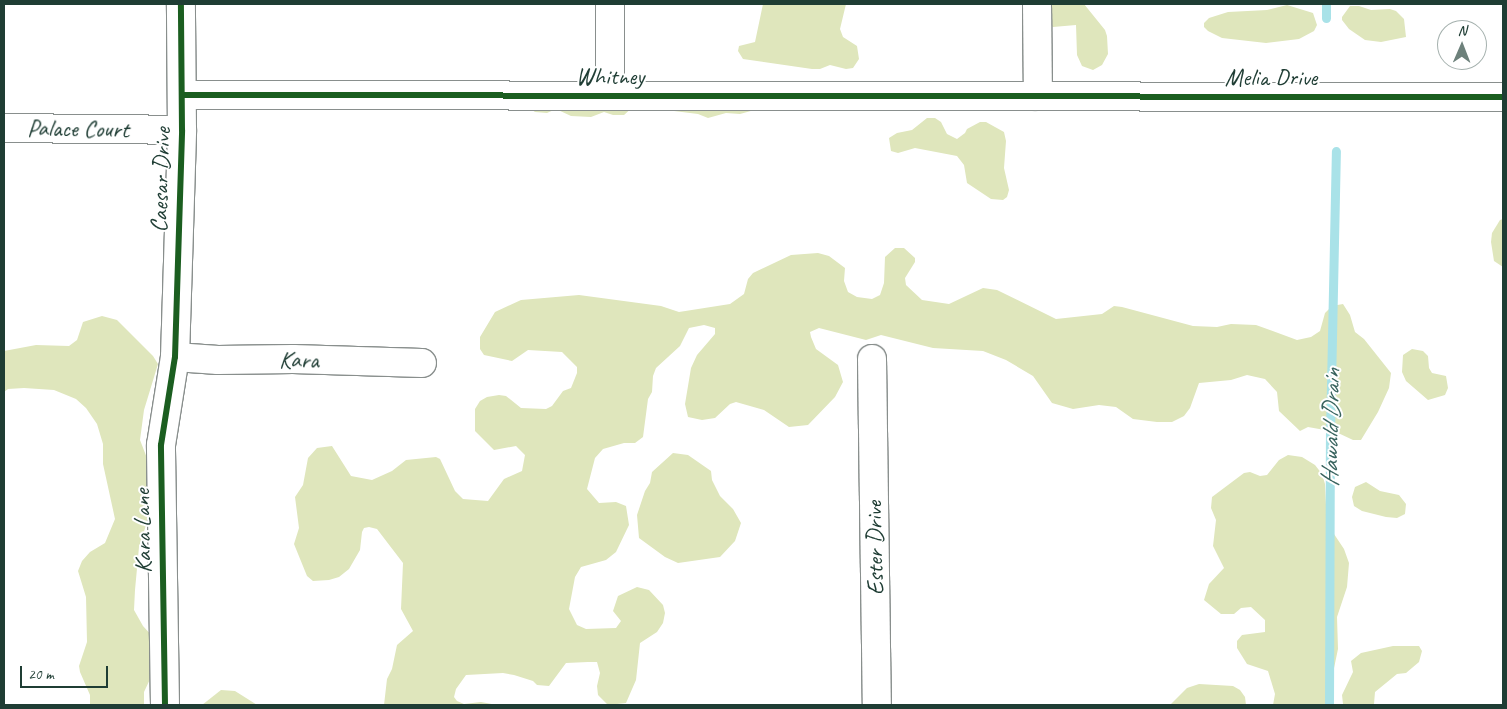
<!DOCTYPE html>
<html>
<head>
<meta charset="utf-8">
<style>
	body { margin:0 }
	#map { position:relative; width:1507px; height:709px; overflow:hidden; background:#fff; font-family:Caveat,sans-serif }
	div>[style] { position:absolute }
	.green>* { inset:0; background:#dfe6bc }
	.stream>* { height:9px; margin:-4.5px; padding:0 4.5px; transform-origin:4.5px; border-radius:4.5px; background:#a9e2e8 }
	.roads { filter:drop-shadow(1px 0 #898f8d) drop-shadow(-1px 0 #898f8d) drop-shadow(0 1px #898f8d) drop-shadow(0 -1px #898f8d) }
	.minor>* { height:28px; margin:-14px; padding:0 14px; transform-origin:14px; border-radius:14px; background:#fff }
	.cycleway>* { height:6px; margin:-3px; padding:0 3px; transform-origin:3px; border-radius:3px; background:#1b5e20 }
	span { translate:-50% -50%; white-space:nowrap; text-align:center; line-height:1.15; -webkit-text-stroke:4px #fff; paint-order:stroke }
	.street-label { font-size:24px; color:#1f3d34 }
	.water-label { font-size:25px; color:#38635e; font-style:italic }
	.frame { position:absolute; inset:0; border:5px solid #1f3d34; pointer-events:none }
	.north { position:absolute; left:1437px; top:20px; width:50px; height:50px; box-sizing:border-box; background:#fff; border:1px solid #a5b1ae; border-radius:50%; rotate:1deg; font-size:14px; font-weight:700; line-height:20px; text-align:center; color:#1f3d34 }
	.north::after { content:''; display:block; margin:auto; width:18px; height:22px; background:#6d817b; clip-path:polygon(50% 0,100% 100%,50% 72%,0 100%) }
	.scale { position:absolute; left:20px; top:666px; width:88px; height:22px; box-sizing:border-box; border:2px solid #1f3d34; border-top:0; padding-left:6px; font-size:15px; line-height:18px; white-space:nowrap; color:#1f3d34; -webkit-text-stroke:4px #fff; paint-order:stroke }
</style>
</head>
<body>
<div id="map">
	<div class="green">
		<i style="clip-path:polygon(763px 4px,846px 4px,840px 29px,843px 37px,857px 46px,859px 59px,853px 68px,846px 69px,830px 65px,820px 69px,812px 69px,743px 59px,738px 51px,739px 46px,755px 42px)"></i>
		<i style="clip-path:polygon(1037px 4px,1084px 4px,1105px 30px,1107px 36px,1108px 54px,1102px 65px,1093px 70px,1082px 66px,1077px 55px,1076px 25px,1053px 27px,1045px 21px)"></i>
		<i style="clip-path:polygon(1287px 5px,1313px 13px,1317px 25px,1314px 31px,1299px 39px,1266px 43px,1222px 38px,1208px 31px,1204px 27px,1204px 23px,1209px 18px,1228px 12px,1267px 10px)"></i>
		<i style="clip-path:polygon(1350px 6px,1359px 6px,1371px 10px,1390px 9px,1396px 11px,1404px 19px,1406px 37px,1381px 42px,1365px 40px,1349px 29px,1342px 20px,1342px 17px)"></i>
		<i style="clip-path:polygon(669px 105px,758px 109px,740px 114px,726px 113px,708px 118px,698px 114px,674px 111px)"></i>
		<i style="clip-path:polygon(634px 106px,624px 115px,613px 115px,604px 112px,591px 117px,571px 116px,556px 109px,547px 113px,535px 112px,529px 108px)"></i>
		<i style="clip-path:polygon(927px 118px,935px 118px,941px 122px,947px 134px,957px 139px,965px 133px,967px 129px,980px 122px,986px 122px,1004px 132px,1006px 141px,1004px 168px,1009px 190px,1007px 197px,1003px 200px,991px 199px,967px 183px,964px 165px,957px 156px,915px 148px,898px 153px,891px 151px,889px 138px,897px 133px,912px 130px)"></i>
		<i style="clip-path:polygon(1503px 219px,1503px 267px,1494px 261px,1491px 242px,1492px 233px,1500px 220px)"></i>
		<i style="clip-path:polygon(895px 248px,904px 248px,915px 258px,915px 262px,905px 278px,906px 285px,922px 300px,949px 304px,983px 288px,997px 290px,1056px 319px,1102px 314px,1114px 306px,1122px 307px,1193px 326px,1217px 327px,1231px 324px,1256px 325px,1297px 340px,1311px 337px,1320px 331px,1325px 313px,1332px 306px,1343px 304px,1350px 315px,1355px 332px,1364px 339px,1391px 373px,1389px 388px,1378px 412px,1361px 440px,1353px 440px,1336px 432px,1308px 427px,1300px 431px,1279px 411px,1277px 392px,1265px 379px,1247px 375px,1231px 380px,1199px 383px,1190px 408px,1184px 416px,1172px 422px,1157px 422px,1133px 419px,1116px 407px,1099px 405px,1073px 409px,1052px 403px,1033px 376px,1006px 360px,983px 351px,933px 348px,881px 335px,866px 340px,819px 328px,810px 332px,811px 337px,816px 349px,838px 365px,843px 382px,835px 397px,808px 425px,789px 427px,764px 410px,736px 402px,730px 404px,715px 418px,702px 420px,688px 417px,685px 404px,691px 368px,697px 355px,715px 334px,715px 328px,704px 325px,689px 328px,680px 346px,656px 368px,653px 376px,652px 392px,648px 399px,643px 437px,635px 443px,624px 443px,603px 449px,595px 458px,587px 489px,599px 503px,616px 502px,626px 506px,629px 525px,616px 552px,606px 560px,581px 567px,575px 577px,569px 609px,577px 625px,586px 629px,616px 628px,621px 621px,613px 611px,618px 596px,637px 587px,649px 590px,663px 605px,665px 613px,663px 623px,657px 632px,640px 643px,636px 680px,626px 703px,608px 705px,598px 695px,597px 686px,600px 673px,597px 662px,588px 662px,566px 663px,549px 686px,537px 685px,533px 681px,514px 675px,503px 673px,466px 675px,456px 689px,454px 697px,457px 701px,464px 704px,481px 702px,497px 705px,384px 705px,387px 679px,392px 669px,397px 645px,413px 631px,401px 609px,403px 563px,377px 529px,369px 527px,364px 528px,362px 532px,360px 550px,349px 569px,339px 577px,329px 580px,313px 581px,307px 576px,294px 544px,299px 528px,295px 497px,303px 485px,308px 458px,317px 448px,332px 446px,351px 476px,372px 480px,392px 471px,406px 460px,436px 457px,440px 459px,455px 491px,463px 499px,488px 501px,504px 479px,522px 471px,525px 455px,516px 446px,494px 450px,475px 431px,475px 409px,480px 401px,487px 397px,499px 395px,506px 396px,521px 408px,546px 409px,552px 406px,563px 391px,571px 388px,577px 373px,577px 367px,562px 352px,528px 350px,512px 361px,484px 355px,480px 349px,480px 337px,495px 312px,521px 300px,579px 295px,661px 306px,679px 312px,730px 304px,744px 294px,748px 279px,753px 273px,791px 255px,818px 253px,829px 256px,845px 268px,844px 281px,848px 292px,857px 297px,872px 299px,880px 295px,884px 283px,885px 257px)"></i>
		<i style="clip-path:polygon(102px 316px,117px 320px,153px 356px,158px 364px,144px 410px,140px 440px,152px 471px,153px 511px,148px 519px,139px 547px,135px 590px,134px 610px,143px 626px,153px 637px,152px 675px,144px 692px,144px 705px,90px 705px,90px 695px,80px 672px,79px 666px,87px 642px,86px 597px,78px 571px,82px 561px,90px 552px,105px 543px,115px 519px,103px 464px,103px 444px,97px 424px,86px 408px,76px 399px,54px 390px,24px 388px,8px 389px,4px 392px,4px 351px,36px 345px,69px 346px,77px 340px,83px 322px)"></i>
		<i style="clip-path:polygon(1412px 349px,1423px 351px,1428px 356px,1429px 368px,1432px 373px,1446px 376px,1448px 388px,1445px 395px,1428px 400px,1406px 381px,1402px 372px,1403px 355px)"></i>
		<i style="clip-path:polygon(673px 453px,688px 455px,711px 471px,712px 480px,720px 496px,733px 509px,741px 523px,735px 541px,720px 557px,678px 563px,665px 557px,639px 538px,637px 515px,645px 491px,650px 483px,652px 472px)"></i>
		<i style="clip-path:polygon(1288px 455px,1302px 457px,1315px 465px,1322px 474px,1325px 484px,1326px 505px,1334px 534px,1344px 549px,1349px 563px,1347px 587px,1337px 617px,1338px 649px,1328px 697px,1329px 705px,1273px 705px,1275px 694px,1268px 671px,1247px 664px,1237px 648px,1237px 641px,1242px 635px,1265px 632px,1265px 620px,1251px 607px,1241px 608px,1234px 614px,1221px 614px,1204px 600px,1209px 584px,1224px 568px,1213px 546px,1216px 520px,1211px 508px,1212px 497px,1244px 473px,1250px 472px,1260px 476px,1267px 475px,1279px 460px)"></i>
		<i style="clip-path:polygon(1366px 482px,1380px 491px,1399px 495px,1406px 504px,1405px 514px,1397px 518px,1386px 517px,1362px 511px,1354px 506px,1352px 497px,1355px 487px)"></i>
		<i style="clip-path:polygon(1393px 646px,1419px 646px,1422px 651px,1419px 662px,1406px 673px,1397px 674px,1375px 692px,1374px 704px,1343px 704px,1342px 695px,1353px 672px,1351px 661px,1361px 653px)"></i>
		<i style="clip-path:polygon(1199px 684px,1233px 686px,1240px 690px,1245px 697px,1246px 705px,1170px 705px,1187px 688px)"></i>
		<i style="clip-path:polygon(221px 690px,235px 691px,257px 705px,202px 705px)"></i>
	</div>
	<div class="stream">
		<i style="left:1326px;top:18px;width:14px;rotate:-90deg"></i>
		<i style="left:1329px;top:705px;width:272px;rotate:-89.8deg"></i>
		<i style="left:1330px;top:433px;width:282px;rotate:-88.8deg"></i>
	</div>
	<div class="roads">
		<div class="minor">
			<i style="left:610px;top:4px;width:92px;rotate:90deg"></i>
			<i style="left:1037px;top:4px;width:92px;rotate:89.4deg"></i>
			<i style="left:182px;top:95px;width:1321px;rotate:0.09deg"></i>
			<i style="left:4px;top:128px;width:178px;rotate:0.6deg"></i>
			<i style="left:175px;top:357px;width:43px;rotate:4deg"></i>
			<i style="left:218px;top:360px;width:75px;rotate:-0.8deg"></i>
			<i style="left:293px;top:359px;width:129px;rotate:1.8deg"></i>
			<i style="left:872px;top:359px;width:346px;rotate:89.2deg"></i>
			<i style="left:165px;top:705px;width:260px;rotate:-90.9deg"></i>
			<i style="left:161px;top:445px;width:89px;rotate:-81deg"></i>
			<i style="left:175px;top:357px;width:227px;rotate:-88.2deg"></i>
			<i style="left:182px;top:130px;width:126px;rotate:-90.5deg"></i>
		</div>
	</div>
	<div class="cycleway">
		<i style="left:182px;top:95px;width:1321px;rotate:0.09deg"></i>
		<i style="left:165px;top:705px;width:260px;rotate:-90.9deg"></i>
		<i style="left:161px;top:445px;width:89px;rotate:-81deg"></i>
		<i style="left:175px;top:357px;width:227px;rotate:-88.2deg"></i>
		<i style="left:182px;top:130px;width:126px;rotate:-90.5deg"></i>
	</div>
	<div class="street-label">
		<span style="left:610px;top:77px">Whitney</span>
		<span style="left:1271px;top:78px">Melia Drive</span>
		<span style="left:78px;top:129px;rotate:1deg">Palace Court</span>
		<span style="left:161px;top:180px;rotate:-88deg">Caesar Drive</span>
		<span style="left:299px;top:360px;rotate:1deg">Kara</span>
		<span style="left:143px;top:531px;rotate:-91deg">Kara Lane</span>
		<span style="left:875px;top:548px;rotate:-91deg">Ester Drive</span>
	</div>
	<div class="water-label">
		<span style="left:1331px;top:428px;rotate:-89deg">Hawald Drain</span>
	</div>
	<div class="frame"></div>
	<div class="north">N</div>
	<div class="scale">20 m</div>
</div>
</body>
</html>
